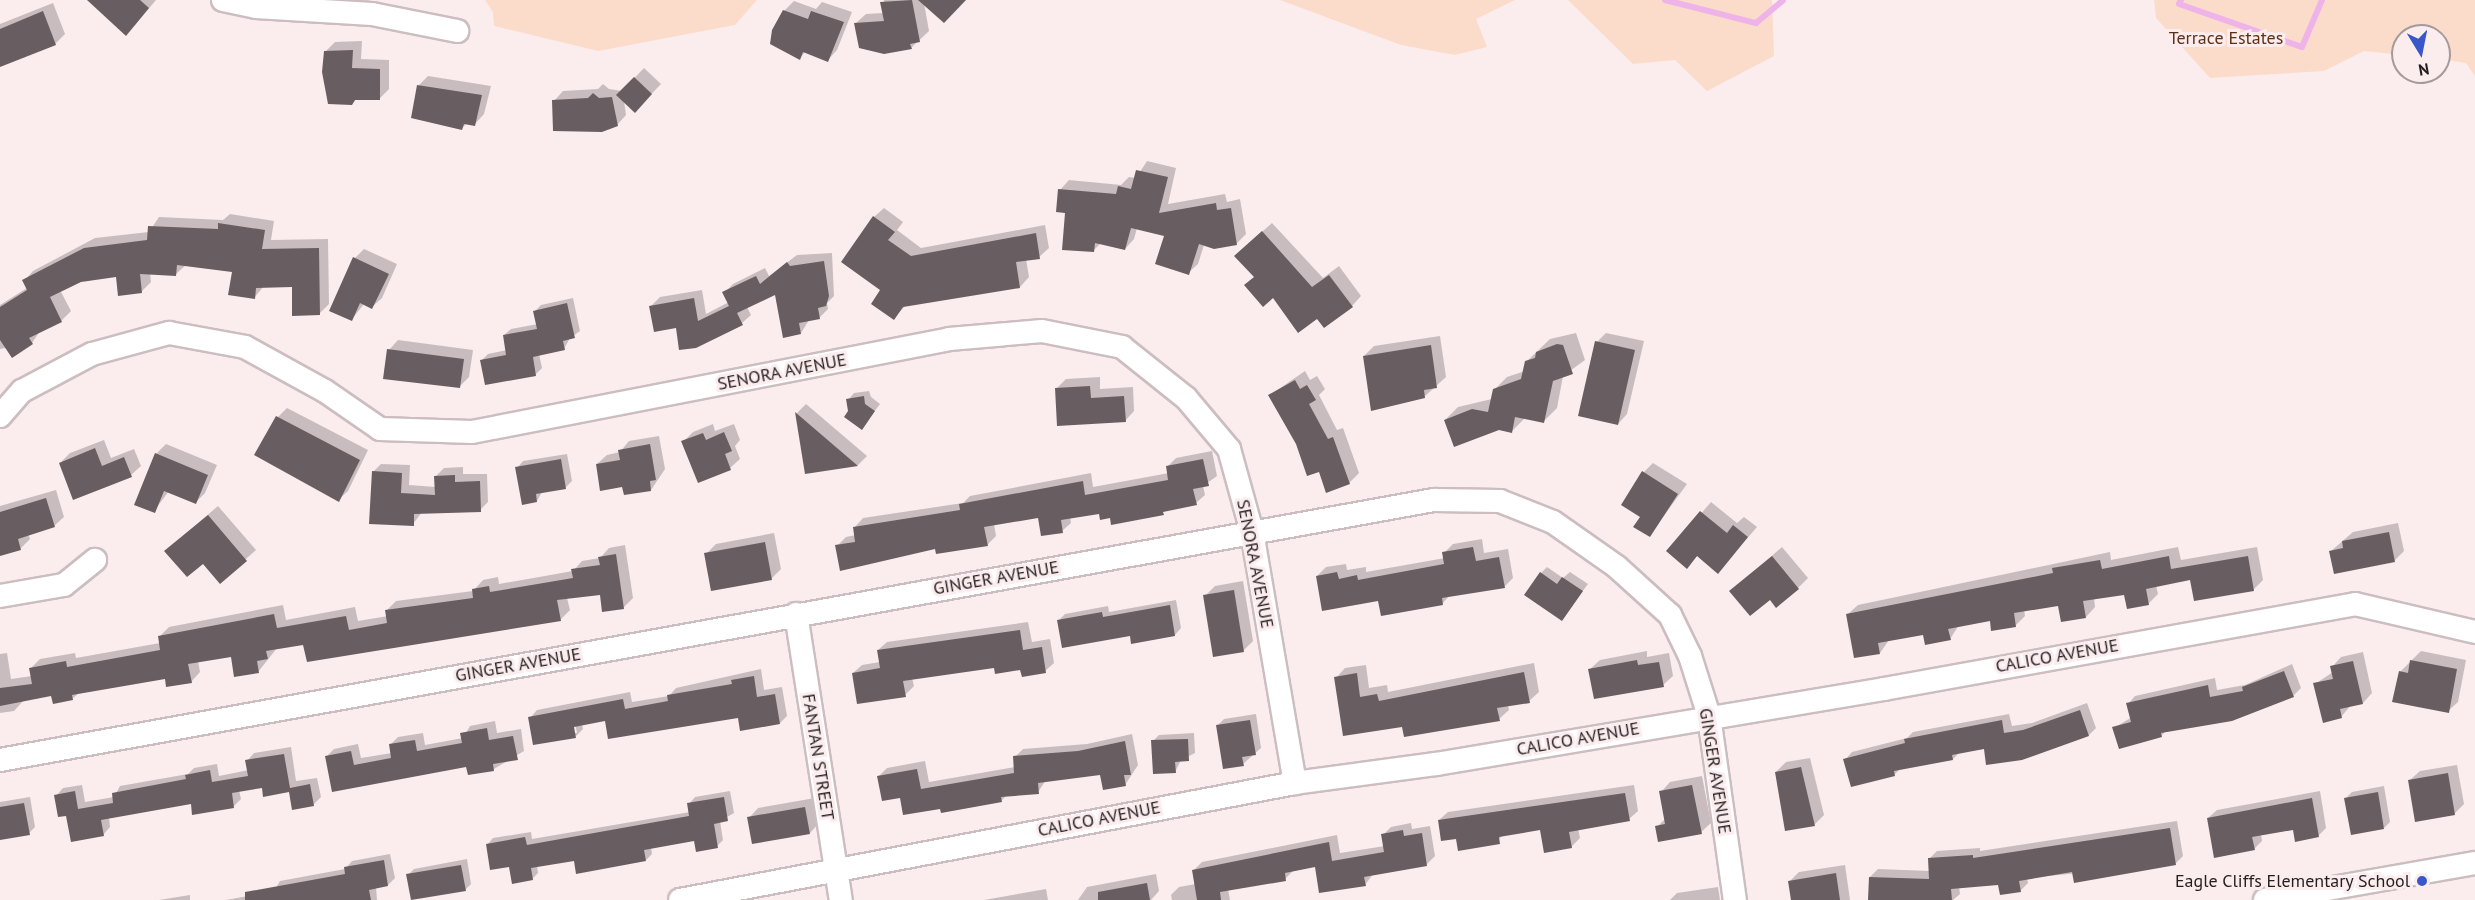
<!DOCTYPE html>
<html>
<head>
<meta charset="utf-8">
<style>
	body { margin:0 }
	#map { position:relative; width:2475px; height:900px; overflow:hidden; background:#fbecee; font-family:"PT Sans",sans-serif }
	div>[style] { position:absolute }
	.green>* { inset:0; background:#fbdccb }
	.shadow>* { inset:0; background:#0003 }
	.stream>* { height:6px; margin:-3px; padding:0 3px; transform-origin:3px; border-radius:3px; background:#eeb3e9 }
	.building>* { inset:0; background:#685d61 }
	.roads { filter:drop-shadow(2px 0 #ccbec0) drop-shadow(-2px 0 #ccbec0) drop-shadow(0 2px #ccbec0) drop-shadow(0 -2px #ccbec0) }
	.street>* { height:22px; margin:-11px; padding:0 11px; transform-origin:11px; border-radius:11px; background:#fff }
	.dots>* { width:16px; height:16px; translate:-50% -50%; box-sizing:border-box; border:3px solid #fbecee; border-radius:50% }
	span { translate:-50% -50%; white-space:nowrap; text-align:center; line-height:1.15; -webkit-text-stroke:6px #fbecee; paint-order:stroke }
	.park-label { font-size:18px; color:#5e3114 }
	.street-label { font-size:18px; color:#241f1f }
	.poi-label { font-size:18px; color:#241f1f }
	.right { translate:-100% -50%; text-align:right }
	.north { position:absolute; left:2391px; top:24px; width:60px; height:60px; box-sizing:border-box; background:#fbecee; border:2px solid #a59a9b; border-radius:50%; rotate:170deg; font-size:16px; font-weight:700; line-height:24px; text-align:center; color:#241f1f }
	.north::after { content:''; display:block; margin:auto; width:21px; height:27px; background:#3a57c9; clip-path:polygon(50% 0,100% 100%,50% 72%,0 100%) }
</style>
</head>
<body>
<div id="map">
	<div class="green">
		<i style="clip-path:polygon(485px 0,757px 0,735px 25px,598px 51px,494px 26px,493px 12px)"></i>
		<i style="clip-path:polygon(1280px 0,1515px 0,1476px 19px,1487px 47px,1455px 55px,1401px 45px)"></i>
		<i style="clip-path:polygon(1568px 0,1772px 0,1774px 56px,1707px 91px,1675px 60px,1633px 64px)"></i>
		<i style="clip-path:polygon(2154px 0,2475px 0,2475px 76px,2466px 63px,2439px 59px,2439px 36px,2403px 36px,2403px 55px,2364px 51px,2324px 71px,2210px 78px,2156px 18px)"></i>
	</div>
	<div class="shadow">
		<i style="clip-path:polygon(90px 0,156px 0,134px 26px)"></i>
		<i style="clip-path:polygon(884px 0,964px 0,924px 3px,929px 31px,911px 48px,856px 23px,866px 14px,883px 13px)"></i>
		<i style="clip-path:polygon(794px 1px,816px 9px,822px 2px,852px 12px,837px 50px,828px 60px,806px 51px,800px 58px,784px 11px)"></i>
		<i style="clip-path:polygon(53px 3px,65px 34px,56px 43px,0 66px,0 24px)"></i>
		<i style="clip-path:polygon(362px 41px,361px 59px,389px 60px,389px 89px,379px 99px,357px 98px,352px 104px,325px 52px,335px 42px)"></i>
		<i style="clip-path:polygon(644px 68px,661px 84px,635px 111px,624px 101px,626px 115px,617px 125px,554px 101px,563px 91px,598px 89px,603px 84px,609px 89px,622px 91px)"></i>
		<i style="clip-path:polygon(428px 76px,491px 86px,484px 114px,475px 124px,467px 123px,462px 128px,419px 85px)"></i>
		<i style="clip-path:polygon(1147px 161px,1176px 168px,1168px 204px,1225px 194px,1227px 202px,1240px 199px,1246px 234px,1236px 244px,1204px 245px,1198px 264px,1188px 273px,1166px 234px,1137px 228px,1134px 239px,1125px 249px,1101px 243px,1093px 251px,1067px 212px,1060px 190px,1069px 180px,1121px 185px,1129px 177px,1136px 178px)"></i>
		<i style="clip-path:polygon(884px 208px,903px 222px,897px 230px,921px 248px,1045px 225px,1049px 248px,1039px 257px,1026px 259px,1029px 277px,1020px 287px,906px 305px,894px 318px,882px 289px,874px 217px)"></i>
		<i style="clip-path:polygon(230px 214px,274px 221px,271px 240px,328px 239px,329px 304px,319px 314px,294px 286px,264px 286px,254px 298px,233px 270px,186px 265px,176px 274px,150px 273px,151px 282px,141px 292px,118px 276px,81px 280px,60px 290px,71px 311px,61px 321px,40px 331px,32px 343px,0 349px,0 305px,27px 288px,24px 281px,33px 271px,95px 238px,149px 232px,159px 217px,223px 220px)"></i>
		<i style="clip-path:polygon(1272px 223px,1323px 278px,1339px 266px,1361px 296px,1352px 306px,1318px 317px,1273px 296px,1246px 246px)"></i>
		<i style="clip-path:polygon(364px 249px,397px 264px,382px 298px,372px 307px,364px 304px,352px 319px,355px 258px)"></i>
		<i style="clip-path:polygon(832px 253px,834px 296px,827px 303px,828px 309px,819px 318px,809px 320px,801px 333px,776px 293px,747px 307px,751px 315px,742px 323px,677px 326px,651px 306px,660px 297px,702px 290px,706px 314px,729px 302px,724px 293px,733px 284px,765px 268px,769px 276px,797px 255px)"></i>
		<i style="clip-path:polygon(573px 298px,580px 331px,570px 338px,564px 349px,539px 354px,542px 368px,535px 375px,482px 360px,488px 354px,507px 350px,504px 335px,511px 329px,538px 324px,535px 311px,541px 305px)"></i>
		<i style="clip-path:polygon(1576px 333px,1585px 360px,1563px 376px,1557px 408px,1544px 421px,1524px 419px,1511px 432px,1445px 420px,1458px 407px,1492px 399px,1494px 390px,1507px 377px,1525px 371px,1526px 362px,1550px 339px)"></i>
		<i style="clip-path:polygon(1606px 333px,1644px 341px,1627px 414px,1618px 424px,1597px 342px)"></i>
		<i style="clip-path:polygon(1440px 336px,1446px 377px,1424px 397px,1372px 410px,1364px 356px,1374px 346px)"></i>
		<i style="clip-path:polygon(398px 340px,473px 350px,469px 377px,459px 387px,389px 350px)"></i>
		<i style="clip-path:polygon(1305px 371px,1310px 380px,1317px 376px,1325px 389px,1319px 395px,1337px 430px,1343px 428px,1359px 473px,1349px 483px,1320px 470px,1297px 444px,1270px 395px)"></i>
		<i style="clip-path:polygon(1100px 377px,1100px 389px,1133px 387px,1134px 411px,1125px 421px,1056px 389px,1066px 379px)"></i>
		<i style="clip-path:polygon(869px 391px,871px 397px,880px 404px,862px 428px,848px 400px,854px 393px)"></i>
		<i style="clip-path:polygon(806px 404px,867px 456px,858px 465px,806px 473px,797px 413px)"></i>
		<i style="clip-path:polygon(287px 408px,368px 450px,348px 491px,338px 500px,278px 417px)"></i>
		<i style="clip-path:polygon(713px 424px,715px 431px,734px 424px,740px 440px,735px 446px,740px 459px,730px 468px,683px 442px,693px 432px)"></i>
		<i style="clip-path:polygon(659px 436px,665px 469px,651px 490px,624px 485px,597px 464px,607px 455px,620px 452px,629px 441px)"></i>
		<i style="clip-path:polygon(104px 440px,111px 458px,134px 449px,141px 466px,131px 475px,60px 463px,70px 453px)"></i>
		<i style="clip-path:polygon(166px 444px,217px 465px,205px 493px,196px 502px,169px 491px,154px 511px,156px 454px)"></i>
		<i style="clip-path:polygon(1212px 451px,1217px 476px,1203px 486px,1205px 495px,1196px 503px,1111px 516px,1100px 513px,1070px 517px,1071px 523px,1062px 531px,1039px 517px,994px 524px,996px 536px,987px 545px,937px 547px,841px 569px,837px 546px,846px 537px,856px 535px,855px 527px,863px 518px,963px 503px,970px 496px,1091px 473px,1093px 487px,1169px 473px,1167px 467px,1176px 458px)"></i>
		<i style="clip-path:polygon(567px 454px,572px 481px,565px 488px,542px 492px,537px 501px,517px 468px,523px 461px)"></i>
		<i style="clip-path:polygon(1653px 463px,1687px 484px,1650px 535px,1644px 472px)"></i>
		<i style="clip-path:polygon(381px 464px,410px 465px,409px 485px,436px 487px,436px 476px,444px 468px,463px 467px,463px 474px,487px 474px,488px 502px,480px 510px,422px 512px,413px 524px,373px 472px)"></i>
		<i style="clip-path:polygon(56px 490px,64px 517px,54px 526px,28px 534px,30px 539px,20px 549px,0 554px,0 506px)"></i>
		<i style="clip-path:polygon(1711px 502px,1737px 523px,1744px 517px,1757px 527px,1718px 572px,1698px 555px,1687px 567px,1669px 551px)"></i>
		<i style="clip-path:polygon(218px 506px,256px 550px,220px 582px,203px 562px,176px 542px)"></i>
		<i style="clip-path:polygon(2398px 523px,2404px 551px,2394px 561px,2331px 551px,2353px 532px)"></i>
		<i style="clip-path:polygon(774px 533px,781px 569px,771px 579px,706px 554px,716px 544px)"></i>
		<i style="clip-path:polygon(1482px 539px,1484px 553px,1508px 549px,1513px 578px,1504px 587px,1450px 595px,1442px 604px,1379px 599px,1317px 576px,1326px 567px,1346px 564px,1347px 570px,1366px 567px,1366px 572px,1445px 558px,1444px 553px,1453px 544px)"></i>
		<i style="clip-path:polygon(625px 545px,633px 598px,623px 608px,601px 593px,567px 598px,570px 610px,560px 620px,305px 643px,277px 648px,258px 672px,232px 656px,198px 661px,200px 672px,191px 682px,166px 677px,79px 693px,72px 699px,53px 695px,24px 700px,14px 711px,0 713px,0 654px,7px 653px,11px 679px,32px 676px,31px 668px,40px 659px,75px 653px,76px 658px,160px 643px,159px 637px,169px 627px,283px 605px,286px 620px,355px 607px,358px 621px,388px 616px,387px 610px,396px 601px,473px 591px,483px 580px,498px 577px,499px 584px,573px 571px,582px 561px,600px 558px,609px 548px)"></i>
		<i style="clip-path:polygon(1782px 547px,1808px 578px,1798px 588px,1770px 598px,1731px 591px)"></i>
		<i style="clip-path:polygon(2178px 547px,2181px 560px,2257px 547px,2263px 580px,2253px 590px,2191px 578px,2156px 585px,2158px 594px,2148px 604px,2126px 593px,2094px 598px,2095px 607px,2086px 617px,2059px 604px,2024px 610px,2025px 616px,2015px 626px,1991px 619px,1959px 625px,1950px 639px,1924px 634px,1889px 640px,1880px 653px,1848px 614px,1858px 605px,2110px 552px,2111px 560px)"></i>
		<i style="clip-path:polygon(1547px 567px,1563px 578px,1570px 572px,1588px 584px,1562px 619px,1541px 573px)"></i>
		<i style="clip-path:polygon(1243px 581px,1253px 641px,1243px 651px,1205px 596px,1215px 586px)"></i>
		<i style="clip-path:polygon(1176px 600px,1181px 628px,1175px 635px,1131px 634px,1059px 620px,1065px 614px,1108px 606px,1109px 612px)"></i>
		<i style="clip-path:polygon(1028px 622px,1032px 642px,1050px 639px,1054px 663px,1045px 671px,995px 666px,912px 678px,914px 686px,905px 695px,853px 673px,862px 665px,880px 662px,878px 650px,887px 642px)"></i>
		<i style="clip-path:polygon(1647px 651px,1647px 657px,1669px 653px,1673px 676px,1663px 685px,1590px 669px,1600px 660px)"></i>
		<i style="clip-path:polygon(2421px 651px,2466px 660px,2458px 702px,2448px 711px,2400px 672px)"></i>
		<i style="clip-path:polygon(2363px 652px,2372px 693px,2363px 703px,2351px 705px,2341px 717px,2315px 684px,2333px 672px,2332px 667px,2341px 657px)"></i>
		<i style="clip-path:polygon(1534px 663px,1539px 692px,1529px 701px,1508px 705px,1509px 710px,1499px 719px,1404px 726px,1344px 735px,1336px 678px,1345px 668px,1366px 665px,1369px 688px,1387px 685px,1388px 692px)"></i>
		<i style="clip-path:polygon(2292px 664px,2301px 688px,2293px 696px,2166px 731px,2161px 736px,2114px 728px,2132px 717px,2128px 704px,2135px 696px,2215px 678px,2217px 690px,2245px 685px)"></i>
		<i style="clip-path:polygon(evenodd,761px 669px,764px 690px,782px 687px,787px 716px,780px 723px,739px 716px,606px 720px,582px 724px,583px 729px,576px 736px,530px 718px,537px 710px,630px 692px,632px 702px,669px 696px,676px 688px,761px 669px,574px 719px,577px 733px,574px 733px,574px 719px)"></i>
		<i style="clip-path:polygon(2087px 703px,2096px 728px,2089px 735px,1960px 752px,1953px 759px,1901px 768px,1894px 775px,1845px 760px,1852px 752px,1907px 738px,1913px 732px,2009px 714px,2012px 726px,2032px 723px)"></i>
		<i style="clip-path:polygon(1256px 714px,1261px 748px,1243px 764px,1217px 726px,1224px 719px)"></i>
		<i style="clip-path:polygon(495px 721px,497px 733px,521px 729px,524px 751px,494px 769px,468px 765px,333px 791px,327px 756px,334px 749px,358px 744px,361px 758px,392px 753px,390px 745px,398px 737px,423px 733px,425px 745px,463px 738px,470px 726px)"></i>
		<i style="clip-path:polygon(1194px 733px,1195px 753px,1181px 760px,1175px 772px,1153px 741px,1159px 735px)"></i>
		<i style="clip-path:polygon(1132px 734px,1138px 765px,1125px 785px,1102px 773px,1046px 780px,1038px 792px,1007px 795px,1001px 801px,941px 807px,901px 796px,879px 776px,887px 768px,925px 761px,929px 782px,1015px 767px,1015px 757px,1023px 749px,1087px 744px)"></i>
		<i style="clip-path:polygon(291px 747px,296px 781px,317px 778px,321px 797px,313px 805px,290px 791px,263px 787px,239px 790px,241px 799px,234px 806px,192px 803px,109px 817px,110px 827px,103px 835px,68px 814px,56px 796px,63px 788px,82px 785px,85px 802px,114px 797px,120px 786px,188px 774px,194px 768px,217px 764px,219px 776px,249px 770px,247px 761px,254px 753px)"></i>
		<i style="clip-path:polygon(1810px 758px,1824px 815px,1814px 825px,1776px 772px,1786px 762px)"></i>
		<i style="clip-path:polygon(2457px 765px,2464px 804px,2454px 814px,2410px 780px,2420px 771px)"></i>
		<i style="clip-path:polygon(1702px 776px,1711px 823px,1701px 832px,1657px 827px,1666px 818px,1661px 792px,1670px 782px)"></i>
		<i style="clip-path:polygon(1634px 785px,1638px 811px,1629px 819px,1578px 828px,1580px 838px,1571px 847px,1541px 828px,1503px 835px,1495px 843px,1457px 837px,1439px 820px,1448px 812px)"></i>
		<i style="clip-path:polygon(2384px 786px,2390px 822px,2384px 828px,2346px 798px,2352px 792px)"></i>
		<i style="clip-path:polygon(730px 791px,734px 813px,720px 821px,723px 840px,717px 846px,695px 839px,651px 847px,652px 854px,646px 860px,575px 859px,537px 866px,538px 873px,532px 879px,487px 845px,493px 838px,531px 832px,532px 839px,690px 812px,689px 804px,695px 797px)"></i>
		<i style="clip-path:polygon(2320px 791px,2326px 828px,2318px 836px,2294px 828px,2261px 834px,2262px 841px,2254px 849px,2208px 818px,2217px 810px)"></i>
		<i style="clip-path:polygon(30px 797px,35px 827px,29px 833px,0 838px,0 802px)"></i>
		<i style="clip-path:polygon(815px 798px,819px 823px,810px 833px,749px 818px,758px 808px)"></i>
		<i style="clip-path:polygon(2177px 821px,2183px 856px,2175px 864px,2027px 878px,2028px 883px,2020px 891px,2000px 883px,1959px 886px,1960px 894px,1953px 900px,1869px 900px,1870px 877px,1878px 869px,1930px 871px,1929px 859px,1937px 851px,1980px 848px,1980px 851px)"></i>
		<i style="clip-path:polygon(1411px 823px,1412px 829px,1430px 826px,1435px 856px,1427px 864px,1373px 874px,1365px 885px,1316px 866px,1293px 871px,1285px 879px,1228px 889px,1230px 900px,1172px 900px,1171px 895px,1179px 887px,1196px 884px,1194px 870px,1202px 862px,1337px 835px,1340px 853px,1385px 846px,1383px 835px,1391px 827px)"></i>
		<i style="clip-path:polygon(390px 854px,395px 878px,388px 885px,376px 887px,377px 900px,226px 900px,274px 891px,280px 881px,345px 869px,352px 861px)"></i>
		<i style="clip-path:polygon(467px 859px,471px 884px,465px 890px,408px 875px,414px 869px)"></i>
		<i style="clip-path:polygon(1845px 865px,1850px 900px,1792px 900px,1789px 882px,1799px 872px)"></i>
		<i style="clip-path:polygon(1156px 874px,1159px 891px,1151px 900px,1078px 900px,1087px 887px)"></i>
		<i style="clip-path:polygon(1718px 887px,1720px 900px,1670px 900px,1677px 893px)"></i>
		<i style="clip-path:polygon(1046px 889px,1048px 900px,984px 900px)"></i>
		<i style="clip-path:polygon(190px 895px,190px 900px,159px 900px)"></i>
	</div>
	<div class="stream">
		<i style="left:1665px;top:0;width:94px;rotate:14.2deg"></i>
		<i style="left:1756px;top:23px;width:35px;rotate:-40deg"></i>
		<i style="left:2181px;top:0;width:4px;rotate:117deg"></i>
		<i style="left:2179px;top:4px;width:130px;rotate:19.3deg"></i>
		<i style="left:2302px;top:47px;width:51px;rotate:-66.9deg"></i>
	</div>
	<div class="building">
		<i style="clip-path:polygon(87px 0,140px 0,149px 8px,126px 36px)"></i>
		<i style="clip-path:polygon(912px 0,920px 42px,910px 44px,912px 49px,884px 54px,859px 48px,854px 23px,884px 21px,880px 2px)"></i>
		<i style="clip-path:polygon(918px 0,966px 0,944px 23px)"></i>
		<i style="clip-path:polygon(783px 10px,808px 19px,811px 11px,844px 22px,828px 62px,803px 52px,800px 60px,770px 44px,772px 30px)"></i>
		<i style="clip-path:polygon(43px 11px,56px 45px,0 67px,0 29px)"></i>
		<i style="clip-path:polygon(353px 50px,352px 68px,380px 69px,380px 100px,355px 100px,352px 105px,328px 104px,322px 72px,324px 51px)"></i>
		<i style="clip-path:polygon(634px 77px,652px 94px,635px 113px,616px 95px)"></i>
		<i style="clip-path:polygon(417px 85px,482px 95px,475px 126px,464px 124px,462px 130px,411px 118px)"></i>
		<i style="clip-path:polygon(593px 93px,599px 98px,612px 97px,618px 126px,602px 132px,553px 131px,552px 100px,588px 98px)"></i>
		<i style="clip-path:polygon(1136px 170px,1168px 177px,1159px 213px,1216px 203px,1217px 210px,1231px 208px,1237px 245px,1214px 249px,1199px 244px,1189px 275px,1155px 264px,1164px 236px,1131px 228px,1125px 250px,1095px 243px,1094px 252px,1062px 250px,1065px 213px,1056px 212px,1058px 189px,1116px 194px,1118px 186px,1131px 189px)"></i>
		<i style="clip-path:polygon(873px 216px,895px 232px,888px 240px,911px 256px,1036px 233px,1040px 259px,1016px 262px,1020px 288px,903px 307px,894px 320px,871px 304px,880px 290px,841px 262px)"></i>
		<i style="clip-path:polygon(218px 223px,265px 230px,262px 249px,319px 248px,320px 315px,292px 316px,292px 287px,256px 288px,255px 299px,228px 295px,232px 272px,177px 265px,176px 276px,140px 274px,142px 293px,118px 296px,116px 277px,81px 282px,50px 297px,62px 322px,29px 338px,33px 344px,12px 358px,0 340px,0 307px,27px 290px,22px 280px,84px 248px,147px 240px,148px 226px,218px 229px)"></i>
		<i style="clip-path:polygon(1262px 231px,1312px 287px,1329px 275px,1353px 307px,1324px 328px,1317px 319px,1298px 333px,1273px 298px,1263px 307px,1244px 285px,1254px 277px,1234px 256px)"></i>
		<i style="clip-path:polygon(353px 257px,389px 274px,372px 309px,360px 303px,352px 321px,329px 311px)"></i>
		<i style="clip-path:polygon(824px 261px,829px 296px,826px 306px,818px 308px,820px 319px,799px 323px,801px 334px,783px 338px,775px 295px,737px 313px,743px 325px,696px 348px,679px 350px,676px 328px,654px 332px,649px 306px,694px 298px,698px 321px,729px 306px,722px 292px,756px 276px,760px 284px,787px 262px,790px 266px)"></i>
		<i style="clip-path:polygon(567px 303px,575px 338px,563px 341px,565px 350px,533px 357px,536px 376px,485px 385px,480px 360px,506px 355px,503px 335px,537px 329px,533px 311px)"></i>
		<i style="clip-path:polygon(1595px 341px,1635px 350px,1618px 425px,1578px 416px)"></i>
		<i style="clip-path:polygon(1557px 344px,1563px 345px,1573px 374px,1553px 381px,1544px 423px,1515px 417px,1512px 433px,1499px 430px,1454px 447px,1444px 420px,1472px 409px,1488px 412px,1493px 389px,1521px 379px,1525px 361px,1535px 358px,1536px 352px)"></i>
		<i style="clip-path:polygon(1431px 345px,1437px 388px,1424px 390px,1425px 398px,1371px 411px,1363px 356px)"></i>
		<i style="clip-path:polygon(387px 349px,464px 359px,460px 388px,383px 379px)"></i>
		<i style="clip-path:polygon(1295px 380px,1300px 389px,1307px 385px,1316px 400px,1309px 404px,1328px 439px,1333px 437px,1350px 484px,1326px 493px,1319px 472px,1307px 476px,1296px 444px,1268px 395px)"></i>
		<i style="clip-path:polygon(1090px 386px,1091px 398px,1124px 396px,1126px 422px,1057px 426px,1055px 388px)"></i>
		<i style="clip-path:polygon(864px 396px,865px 404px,875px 411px,862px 430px,844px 417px,848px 411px,846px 399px)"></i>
		<i style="clip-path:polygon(795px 412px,858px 466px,805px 474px)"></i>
		<i style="clip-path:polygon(276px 416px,360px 460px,339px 502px,254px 455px)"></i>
		<i style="clip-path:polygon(724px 432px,732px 451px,725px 454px,731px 470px,698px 483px,681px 441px,703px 433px,706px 440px)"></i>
		<i style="clip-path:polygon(650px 444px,656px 480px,650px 481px,651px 491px,624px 495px,622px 487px,600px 491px,596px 464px,620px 460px,618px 450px)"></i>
		<i style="clip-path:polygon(95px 448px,102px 466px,124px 457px,132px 477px,73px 500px,59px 463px)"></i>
		<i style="clip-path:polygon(155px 453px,208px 475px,196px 504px,164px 491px,155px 513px,134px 505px)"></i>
		<i style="clip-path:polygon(561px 459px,566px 489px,536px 494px,537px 502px,522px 505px,515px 467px)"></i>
		<i style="clip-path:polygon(1203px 459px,1209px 486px,1193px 489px,1197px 505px,1163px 512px,1164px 515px,1111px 525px,1110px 518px,1100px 520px,1099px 514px,1061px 520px,1063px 533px,1041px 536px,1038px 518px,984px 527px,988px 546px,936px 554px,935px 549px,840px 571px,835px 545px,855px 542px,853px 527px,960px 510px,959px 504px,1083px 481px,1085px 495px,1168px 480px,1166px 466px)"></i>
		<i style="clip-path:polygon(372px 471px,402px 473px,401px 493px,435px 495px,434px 476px,455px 475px,455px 482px,480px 481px,481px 512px,414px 514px,414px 526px,369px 524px)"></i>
		<i style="clip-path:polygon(1642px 471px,1678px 494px,1650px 537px,1633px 527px,1640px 517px,1621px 505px)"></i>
		<i style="clip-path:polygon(46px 498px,55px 527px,18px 539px,21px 550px,0 556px,0 512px)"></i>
		<i style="clip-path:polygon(1700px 511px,1727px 533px,1733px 525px,1748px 537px,1718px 574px,1697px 556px,1687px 569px,1666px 551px)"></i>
		<i style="clip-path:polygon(208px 515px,247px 561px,220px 584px,203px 564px,187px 577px,164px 551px)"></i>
		<i style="clip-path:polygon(2389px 532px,2395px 562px,2334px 574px,2329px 551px,2343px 548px,2342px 541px)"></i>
		<i style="clip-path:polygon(765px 542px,772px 580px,711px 591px,704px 553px)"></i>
		<i style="clip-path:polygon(1473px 547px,1476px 561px,1499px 557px,1505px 588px,1442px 598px,1443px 605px,1381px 616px,1378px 601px,1322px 611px,1316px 576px,1337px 572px,1339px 579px,1357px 575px,1358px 580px,1444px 564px,1442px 552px)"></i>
		<i style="clip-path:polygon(616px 554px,624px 609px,602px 612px,600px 595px,557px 600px,561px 621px,307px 662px,303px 645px,266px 651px,268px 659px,257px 661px,259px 673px,234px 677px,231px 657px,188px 664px,192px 683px,166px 687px,165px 679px,72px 695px,73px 700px,53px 704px,51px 696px,0 706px,0 688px,32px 684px,29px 668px,66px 661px,67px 667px,160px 650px,158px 636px,274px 614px,277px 628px,346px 616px,349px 630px,387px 623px,385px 610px,473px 598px,472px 589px,489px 586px,490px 592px,573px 578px,571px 569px,600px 565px,598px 557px)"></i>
		<i style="clip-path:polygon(1772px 556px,1799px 589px,1776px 608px,1770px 600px,1750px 616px,1729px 591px)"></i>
		<i style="clip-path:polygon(2169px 556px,2171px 569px,2248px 556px,2254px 591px,2194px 601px,2190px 580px,2146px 589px,2149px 605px,2127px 609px,2124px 595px,2083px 601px,2086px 618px,2061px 622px,2058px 606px,2014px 613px,2016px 627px,1991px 631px,1990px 621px,1948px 629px,1951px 640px,1925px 645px,1923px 635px,1878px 643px,1880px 654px,1854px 658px,1846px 614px,2053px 573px,2052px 568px,2100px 560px,2102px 569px)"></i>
		<i style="clip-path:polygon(1540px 572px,1557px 584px,1562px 577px,1583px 591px,1562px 621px,1524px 595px)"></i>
		<i style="clip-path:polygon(1234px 590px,1244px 652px,1213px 657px,1203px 595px)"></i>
		<i style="clip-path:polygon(1170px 605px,1175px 636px,1131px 644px,1130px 636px,1062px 648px,1057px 620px,1102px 612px,1103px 617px)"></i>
		<i style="clip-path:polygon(1020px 630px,1023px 650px,1042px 647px,1046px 673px,1022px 677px,1020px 670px,995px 674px,994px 668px,903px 681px,906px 697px,857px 704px,852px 673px,880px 668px,877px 650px)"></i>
		<i style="clip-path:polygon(1637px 660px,1638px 665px,1659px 662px,1664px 687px,1594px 699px,1588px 669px)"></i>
		<i style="clip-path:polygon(2410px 660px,2457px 669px,2449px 713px,2392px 702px,2399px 671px,2408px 673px)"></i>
		<i style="clip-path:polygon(2353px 661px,2363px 704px,2340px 709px,2342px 718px,2323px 723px,2313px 683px,2333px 679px,2330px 666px)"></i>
		<i style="clip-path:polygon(2284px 671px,2294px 697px,2232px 721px,2161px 733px,2162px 737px,2119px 749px,2112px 727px,2131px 722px,2126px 703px,2208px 685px,2210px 697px,2243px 691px,2242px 687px)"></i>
		<i style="clip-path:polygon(1524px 672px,1530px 703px,1497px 708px,1500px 721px,1404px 737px,1402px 727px,1343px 736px,1334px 677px,1357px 673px,1360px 697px,1377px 694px,1379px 701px)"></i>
		<i style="clip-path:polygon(754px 676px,757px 697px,775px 694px,780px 724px,740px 731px,738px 718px,608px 739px,605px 721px,574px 727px,576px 738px,533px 745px,528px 717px,623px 699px,625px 709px,668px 701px,667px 695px,732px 684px,731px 680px)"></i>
		<i style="clip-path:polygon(2080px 710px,2089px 736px,2022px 760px,1986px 765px,1984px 749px,1952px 755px,1953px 760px,1894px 771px,1895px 776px,1851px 787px,1843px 759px,1905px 743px,1904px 739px,2002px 720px,2004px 733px,2023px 730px)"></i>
		<i style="clip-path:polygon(1250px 720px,1256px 755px,1242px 757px,1244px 766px,1223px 769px,1216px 725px)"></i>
		<i style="clip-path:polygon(487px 728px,489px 740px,513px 736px,518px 760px,493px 764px,494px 771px,468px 775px,466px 767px,332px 792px,325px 756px,351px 751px,354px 765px,391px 758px,389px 744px,415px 740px,417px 751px,462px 743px,460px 733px)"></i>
		<i style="clip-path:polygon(1188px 739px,1189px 761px,1175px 762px,1176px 773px,1153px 774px,1151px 740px)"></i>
		<i style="clip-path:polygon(1125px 741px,1131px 775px,1124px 775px,1126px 786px,1103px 790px,1100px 775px,1038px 783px,1039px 794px,1001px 797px,1002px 802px,941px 813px,940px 809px,903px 815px,900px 798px,882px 801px,877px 776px,917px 769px,921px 789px,1014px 773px,1013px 756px,1078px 751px)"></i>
		<i style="clip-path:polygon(284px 754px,290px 788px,310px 784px,314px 806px,292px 810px,289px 792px,263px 797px,262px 788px,232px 793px,234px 808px,192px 815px,191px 804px,101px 820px,104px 836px,71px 842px,66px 816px,58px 817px,54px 795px,75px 791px,78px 809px,113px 803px,112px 793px,186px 779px,185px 775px,210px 770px,212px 782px,248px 776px,245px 760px)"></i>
		<i style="clip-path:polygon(1801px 767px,1815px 826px,1785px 831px,1775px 772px)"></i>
		<i style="clip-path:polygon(2448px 773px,2455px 815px,2415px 822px,2408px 780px)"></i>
		<i style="clip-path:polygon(1692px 785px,1702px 834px,1658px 842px,1655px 826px,1665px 824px,1659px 791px)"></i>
		<i style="clip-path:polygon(2378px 792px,2384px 829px,2351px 835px,2344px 798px)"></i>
		<i style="clip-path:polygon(1625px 793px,1630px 821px,1569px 832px,1572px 848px,1544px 853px,1540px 830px,1499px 837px,1500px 844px,1458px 851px,1456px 839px,1441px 841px,1438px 820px)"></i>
		<i style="clip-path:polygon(724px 797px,728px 821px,714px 824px,718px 848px,696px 852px,694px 841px,644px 850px,646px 861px,576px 874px,574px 861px,531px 868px,533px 880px,512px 884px,509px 867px,490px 870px,486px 844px,525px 837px,527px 845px,689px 816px,687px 803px)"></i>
		<i style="clip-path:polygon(2312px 798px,2319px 837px,2295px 842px,2293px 830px,2252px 837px,2255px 850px,2214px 858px,2207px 818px)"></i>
		<i style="clip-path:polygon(24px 803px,30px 835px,0 840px,0 807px)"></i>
		<i style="clip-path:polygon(805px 807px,810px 834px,752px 844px,747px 817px)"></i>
		<i style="clip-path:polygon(2170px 828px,2176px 865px,2074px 883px,2072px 872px,2019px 881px,2021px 892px,2000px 895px,1998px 885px,1951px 889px,1952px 900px,1868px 900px,1869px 877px,1929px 879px,1928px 858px,1973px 855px,1973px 858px)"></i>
		<i style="clip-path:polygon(1403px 830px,1404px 836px,1422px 833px,1427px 866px,1364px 877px,1366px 886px,1319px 893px,1315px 867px,1285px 873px,1286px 881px,1220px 892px,1221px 900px,1197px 900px,1192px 870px,1329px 842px,1332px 861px,1384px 852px,1381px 834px)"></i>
		<i style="clip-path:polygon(384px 860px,388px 886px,369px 890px,371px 900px,245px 900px,245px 892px,345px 874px,344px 867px)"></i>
		<i style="clip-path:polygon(461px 865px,466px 891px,411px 900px,406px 874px)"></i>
		<i style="clip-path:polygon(1836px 873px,1840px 900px,1791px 900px,1788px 881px)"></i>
		<i style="clip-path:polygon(1147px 883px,1150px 900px,1098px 900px,1098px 892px)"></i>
	</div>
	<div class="roads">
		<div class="street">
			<i style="left:223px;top:0;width:34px;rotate:12deg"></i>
			<i style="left:256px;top:7px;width:116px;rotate:3.5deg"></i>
			<i style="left:372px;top:14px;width:87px;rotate:11.3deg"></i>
			<i style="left:0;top:416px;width:33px;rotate:-49deg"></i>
			<i style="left:22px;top:391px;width:79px;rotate:-27.9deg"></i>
			<i style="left:92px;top:354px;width:80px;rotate:-15.3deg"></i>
			<i style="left:169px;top:333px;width:77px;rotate:10.4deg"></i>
			<i style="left:245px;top:347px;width:91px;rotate:28.8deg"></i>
			<i style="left:325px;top:391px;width:67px;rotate:34.6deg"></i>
			<i style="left:380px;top:429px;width:92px;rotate:1.9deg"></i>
			<i style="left:472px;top:432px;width:486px;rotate:-11deg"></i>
			<i style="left:949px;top:339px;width:93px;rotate:-4.9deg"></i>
			<i style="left:1042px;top:331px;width:82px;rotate:11.3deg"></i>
			<i style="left:1122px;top:347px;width:82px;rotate:38.6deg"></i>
			<i style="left:1186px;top:398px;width:67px;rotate:49.9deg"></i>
			<i style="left:1229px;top:449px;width:86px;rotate:74.5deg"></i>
			<i style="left:1252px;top:532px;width:255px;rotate:80.3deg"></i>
			<i style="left:0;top:596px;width:65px;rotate:-9.8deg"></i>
			<i style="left:64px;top:585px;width:40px;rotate:-39deg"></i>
			<i style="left:796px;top:614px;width:290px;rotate:81.1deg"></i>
			<i style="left:0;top:760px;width:1457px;rotate:-10.28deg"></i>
			<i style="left:1434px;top:500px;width:66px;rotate:0.9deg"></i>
			<i style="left:1500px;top:501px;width:57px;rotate:21.6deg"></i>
			<i style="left:1553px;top:522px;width:78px;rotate:35.1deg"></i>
			<i style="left:1617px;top:567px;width:72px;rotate:42.2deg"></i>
			<i style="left:1670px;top:615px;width:46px;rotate:64deg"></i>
			<i style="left:1690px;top:656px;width:63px;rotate:72.4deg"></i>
			<i style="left:1709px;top:716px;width:186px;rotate:82deg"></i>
			<i style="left:680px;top:900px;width:626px;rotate:-10.77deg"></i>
			<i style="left:1295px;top:783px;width:142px;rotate:-7.7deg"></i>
			<i style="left:1436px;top:764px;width:454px;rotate:-9.5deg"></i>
			<i style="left:1884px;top:689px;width:479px;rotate:-10.2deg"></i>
			<i style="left:2355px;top:604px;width:123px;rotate:13.1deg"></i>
			<i style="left:2265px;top:900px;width:213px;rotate:-10deg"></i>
		</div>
	</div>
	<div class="dots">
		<i style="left:2422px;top:881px;background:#3a57c9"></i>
	</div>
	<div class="park-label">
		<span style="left:2226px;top:38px">Terrace Estates</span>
	</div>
	<div class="street-label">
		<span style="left:782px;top:372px;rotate:-11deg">SENORA AVENUE</span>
		<span style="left:1255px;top:564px;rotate:79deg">SENORA AVENUE</span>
		<span style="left:996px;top:578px;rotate:-10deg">GINGER AVENUE</span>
		<span style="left:2057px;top:656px;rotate:-10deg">CALICO AVENUE</span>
		<span style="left:518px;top:665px;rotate:-10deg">GINGER AVENUE</span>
		<span style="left:1578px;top:739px;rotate:-10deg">CALICO AVENUE</span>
		<span style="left:818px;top:757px;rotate:81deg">FANTAN STREET</span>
		<span style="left:1715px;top:771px;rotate:81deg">GINGER AVENUE</span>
		<span style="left:1099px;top:819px;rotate:-11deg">CALICO AVENUE</span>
	</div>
	<div class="poi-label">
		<span class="right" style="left:2410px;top:881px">Eagle Cliffs Elementary School</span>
	</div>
	<div class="north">N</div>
</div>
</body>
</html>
